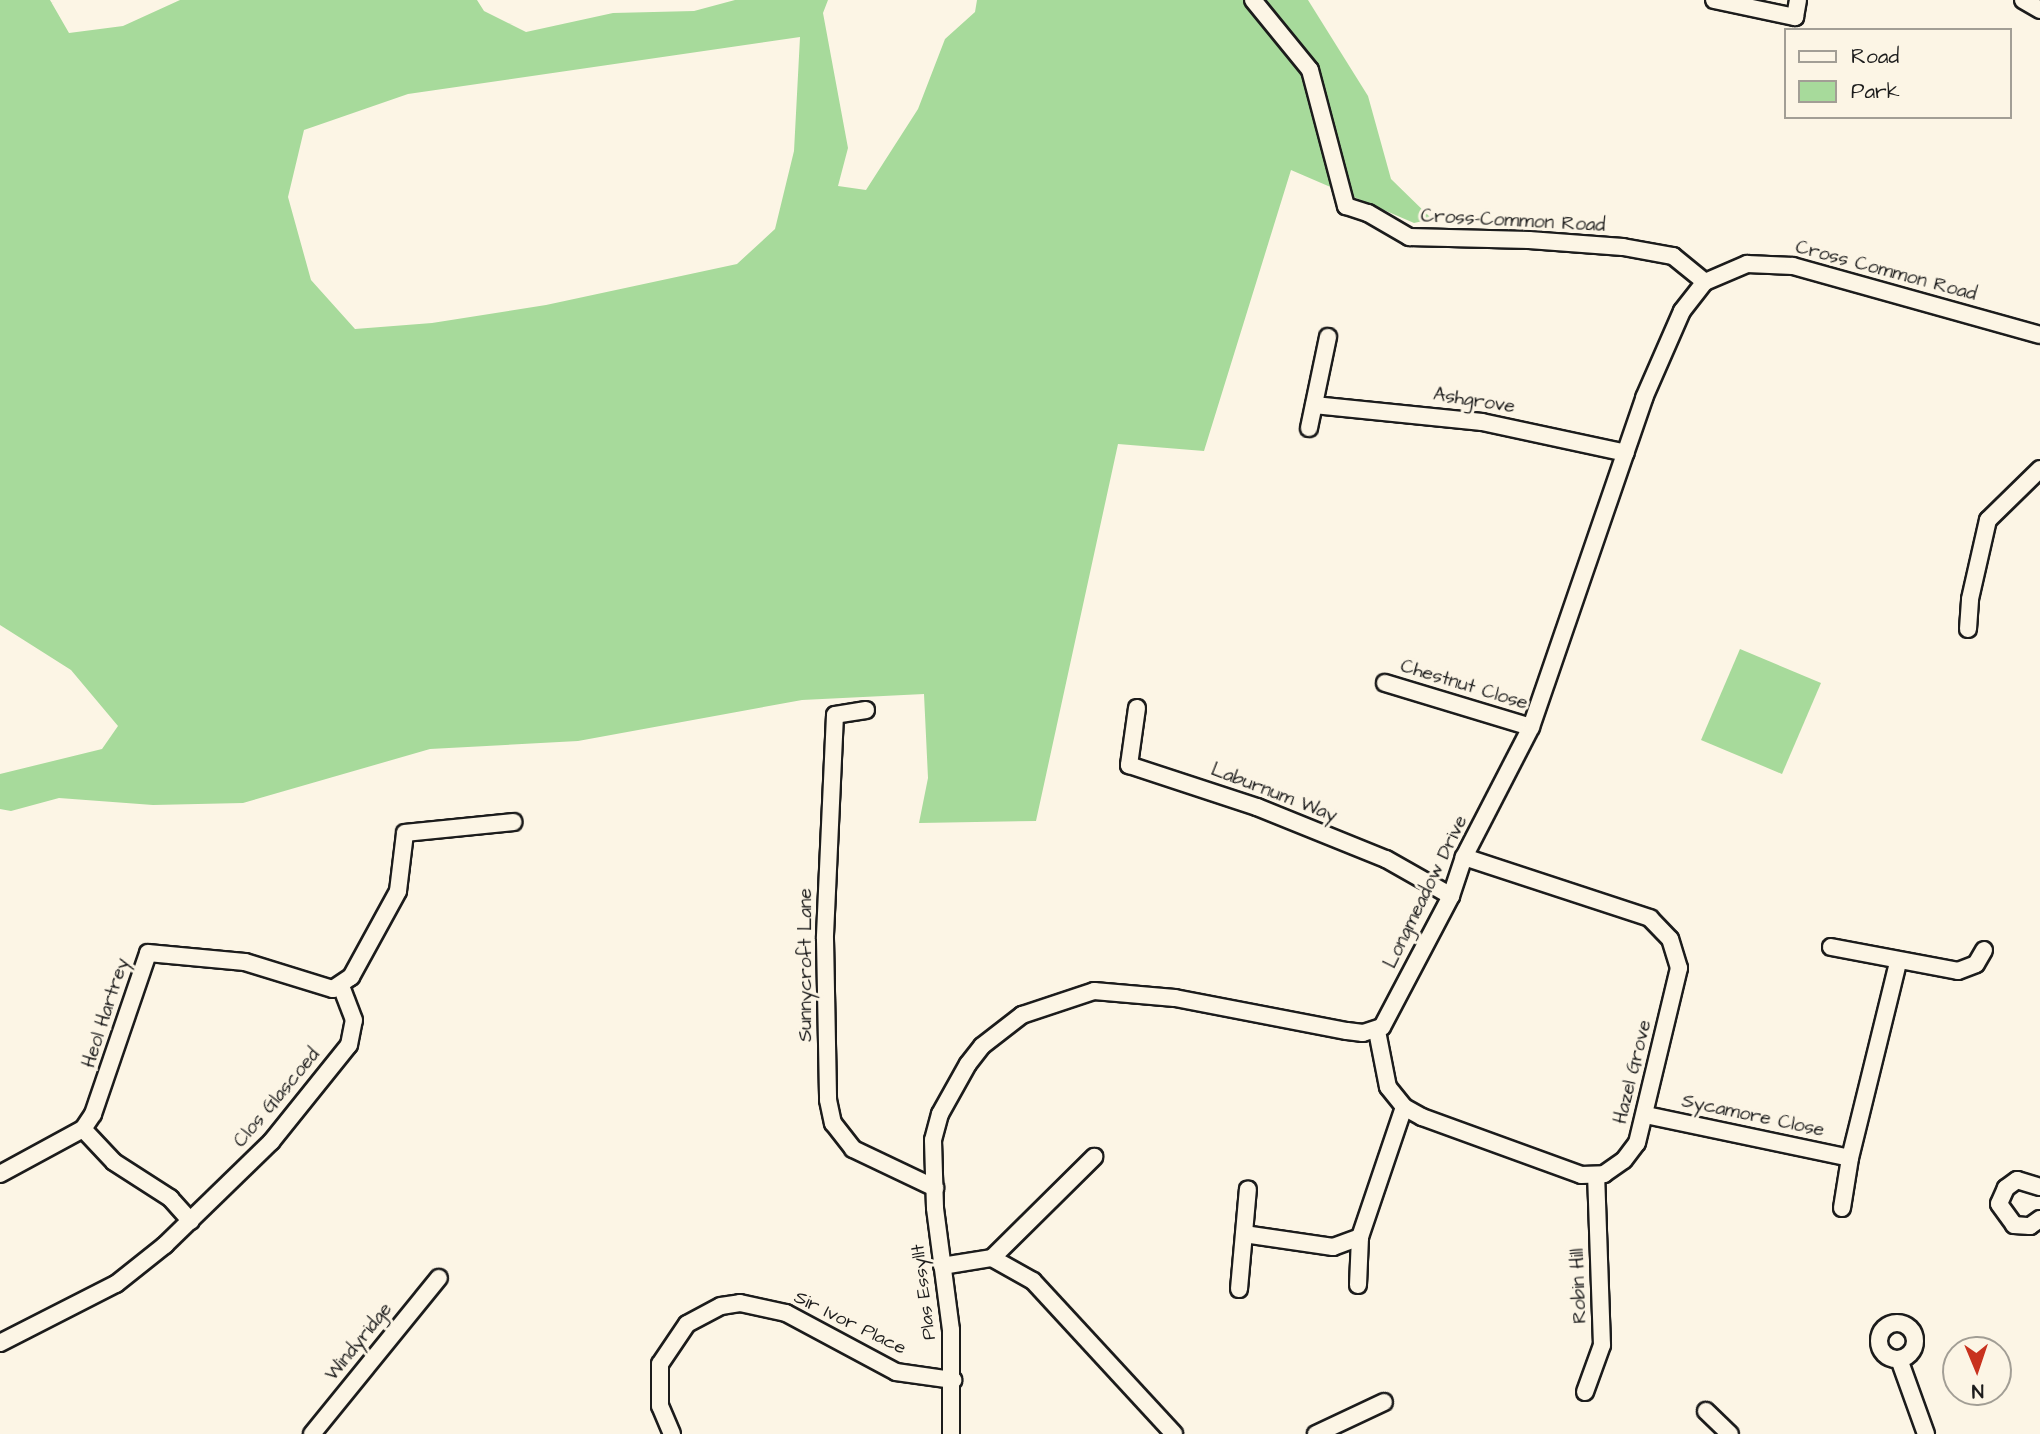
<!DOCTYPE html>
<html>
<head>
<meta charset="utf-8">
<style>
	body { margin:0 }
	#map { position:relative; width:2040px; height:1434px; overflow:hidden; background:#fcf5e5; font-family:"Architects Daughter",sans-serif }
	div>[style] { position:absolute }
	.green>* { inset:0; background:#a7da9b }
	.roads { filter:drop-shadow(2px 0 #1c1c1c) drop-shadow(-2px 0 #1c1c1c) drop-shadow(0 2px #1c1c1c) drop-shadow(0 -2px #1c1c1c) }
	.minor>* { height:16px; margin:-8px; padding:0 8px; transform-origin:8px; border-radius:8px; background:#fcf5e5 }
	.minor>.ring { margin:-8px; padding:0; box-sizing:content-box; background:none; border:16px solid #fcf5e5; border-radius:50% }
	span { translate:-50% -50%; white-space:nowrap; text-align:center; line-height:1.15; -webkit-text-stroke:6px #fcf5e5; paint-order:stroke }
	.street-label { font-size:19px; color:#1c1c1c }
	.legend { position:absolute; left:1784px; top:28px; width:228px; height:91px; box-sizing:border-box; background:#fcf5e5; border:2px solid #a29e95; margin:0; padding:9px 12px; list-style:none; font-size:21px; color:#1c1c1c }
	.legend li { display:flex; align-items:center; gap:14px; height:35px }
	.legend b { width:35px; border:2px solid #a29e95 }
	.north { position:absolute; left:1942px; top:1336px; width:70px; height:70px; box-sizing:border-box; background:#fcf5e5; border:2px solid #a29e95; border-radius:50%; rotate:178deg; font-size:19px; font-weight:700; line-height:28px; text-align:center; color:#1c1c1c }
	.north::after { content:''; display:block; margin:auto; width:24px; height:32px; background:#c8321e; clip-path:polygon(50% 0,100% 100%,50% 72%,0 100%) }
</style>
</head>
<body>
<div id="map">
	<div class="green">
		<i style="clip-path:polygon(evenodd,0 0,50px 0,69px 33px,123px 26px,180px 0,477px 0,484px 11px,526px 32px,613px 13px,694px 11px,735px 0,828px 0,823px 13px,848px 148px,838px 186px,866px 190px,918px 109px,945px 39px,975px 12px,977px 0,1308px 0,1368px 96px,1391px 179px,1432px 219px,1414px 223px,1291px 170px,1204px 451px,1118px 444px,1036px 821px,919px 823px,928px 778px,924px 694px,802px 700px,578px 741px,430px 749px,243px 803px,153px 805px,59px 798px,11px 811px,0 809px,0 774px,102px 749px,118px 726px,71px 670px,0 625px,0 0,800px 37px,794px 151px,775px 229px,737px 264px,546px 305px,432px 323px,355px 329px,311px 280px,288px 197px,304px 130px,408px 94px,800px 37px)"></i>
		<i style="clip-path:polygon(1740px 649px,1821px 683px,1782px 774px,1701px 740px)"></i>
	</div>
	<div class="roads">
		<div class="minor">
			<i style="left:1253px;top:0;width:90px;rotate:50.8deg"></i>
			<i style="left:1310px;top:70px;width:141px;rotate:75.2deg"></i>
			<i style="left:1346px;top:206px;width:23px;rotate:18deg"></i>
			<i style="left:1368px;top:213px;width:48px;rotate:30.3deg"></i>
			<i style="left:1409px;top:237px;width:120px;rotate:1.4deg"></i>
			<i style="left:1529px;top:240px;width:94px;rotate:4.3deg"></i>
			<i style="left:1623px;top:247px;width:51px;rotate:10.2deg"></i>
			<i style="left:1673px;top:256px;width:41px;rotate:39.1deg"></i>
			<i style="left:1714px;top:0;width:83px;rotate:11.9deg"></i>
			<i style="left:1795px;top:17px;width:17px;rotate:-80deg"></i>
			<i style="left:2023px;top:0;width:20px;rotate:30deg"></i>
			<i style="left:1314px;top:405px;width:169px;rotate:5.8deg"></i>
			<i style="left:1482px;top:422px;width:147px;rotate:12.1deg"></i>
			<i style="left:1309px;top:428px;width:93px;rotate:-78.2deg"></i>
			<i style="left:1968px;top:629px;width:30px;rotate:-86deg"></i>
			<i style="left:1970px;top:599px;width:81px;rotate:-77.2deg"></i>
			<i style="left:1988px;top:520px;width:73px;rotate:-44.4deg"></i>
			<i style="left:1385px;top:683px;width:152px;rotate:16.8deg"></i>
			<i style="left:1137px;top:708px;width:58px;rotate:98deg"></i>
			<i style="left:1129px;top:765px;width:135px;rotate:18.2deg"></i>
			<i style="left:1257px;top:807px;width:139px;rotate:22deg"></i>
			<i style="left:1386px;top:859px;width:75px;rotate:29.6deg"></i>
			<i style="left:866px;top:710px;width:31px;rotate:171deg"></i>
			<i style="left:835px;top:715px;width:224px;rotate:92.6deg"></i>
			<i style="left:825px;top:939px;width:161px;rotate:88.9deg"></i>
			<i style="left:828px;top:1100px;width:24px;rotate:78deg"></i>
			<i style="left:833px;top:1123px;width:33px;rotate:52deg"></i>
			<i style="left:853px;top:1149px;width:91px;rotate:25.4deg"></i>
			<i style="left:1831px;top:947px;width:129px;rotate:10.7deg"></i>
			<i style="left:1958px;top:971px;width:19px;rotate:-21deg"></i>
			<i style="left:1976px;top:964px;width:16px;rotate:-60deg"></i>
			<i style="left:1377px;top:1031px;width:57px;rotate:78.9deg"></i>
			<i style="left:1388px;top:1087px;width:26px;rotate:51deg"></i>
			<i style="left:1404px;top:1107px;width:21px;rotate:29deg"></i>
			<i style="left:1422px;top:1117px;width:169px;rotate:20deg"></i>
			<i style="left:1581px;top:1175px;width:23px;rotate:-2deg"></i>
			<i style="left:1604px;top:1174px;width:24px;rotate:-35deg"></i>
			<i style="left:1624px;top:1160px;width:21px;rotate:-53deg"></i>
			<i style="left:1637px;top:1143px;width:180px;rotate:-76.5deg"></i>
			<i style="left:1679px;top:968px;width:30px;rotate:-107deg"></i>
			<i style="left:1670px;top:939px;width:29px;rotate:-134deg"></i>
			<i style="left:1650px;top:918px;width:196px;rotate:-161.8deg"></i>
			<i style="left:1646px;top:1115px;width:208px;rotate:11.9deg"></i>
			<i style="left:1850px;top:1158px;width:201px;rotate:-76.2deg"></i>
			<i style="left:83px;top:1129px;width:45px;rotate:46.8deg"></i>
			<i style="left:114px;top:1162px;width:67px;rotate:32.7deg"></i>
			<i style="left:170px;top:1198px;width:31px;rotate:48deg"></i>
			<i style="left:0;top:1174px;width:94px;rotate:-28.5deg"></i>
			<i style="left:83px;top:1129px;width:18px;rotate:-56deg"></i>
			<i style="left:93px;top:1114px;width:170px;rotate:-71.1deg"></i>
			<i style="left:148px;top:953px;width:97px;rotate:5.3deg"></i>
			<i style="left:245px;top:962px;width:92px;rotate:17.1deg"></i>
			<i style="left:333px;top:989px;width:22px;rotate:-34deg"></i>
			<i style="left:351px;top:977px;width:98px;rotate:-61.3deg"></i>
			<i style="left:398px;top:891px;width:58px;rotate:-83.1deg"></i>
			<i style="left:405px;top:833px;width:109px;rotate:-5.8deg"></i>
			<i style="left:2040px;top:1187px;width:24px;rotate:-163deg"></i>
			<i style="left:2017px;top:1180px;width:14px;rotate:144deg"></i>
			<i style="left:2006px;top:1188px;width:17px;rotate:114deg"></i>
			<i style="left:1999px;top:1204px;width:26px;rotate:54deg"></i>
			<i style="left:2014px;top:1225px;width:16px;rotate:4deg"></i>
			<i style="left:2030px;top:1226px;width:12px;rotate:-35deg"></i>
			<i style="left:1842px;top:1208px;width:51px;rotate:-80.9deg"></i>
			<i style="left:1244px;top:1234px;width:90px;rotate:8.3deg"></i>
			<i style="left:1333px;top:1247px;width:29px;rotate:-20deg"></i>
			<i style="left:1360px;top:1237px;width:137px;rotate:-71.3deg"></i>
			<i style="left:992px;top:1258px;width:144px;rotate:-44.7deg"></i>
			<i style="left:942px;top:1266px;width:51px;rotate:-9.1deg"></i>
			<i style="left:992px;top:1258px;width:47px;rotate:29.3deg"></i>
			<i style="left:1033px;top:1281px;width:208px;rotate:47.3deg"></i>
			<i style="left:1358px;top:1285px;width:48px;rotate:-87.6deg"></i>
			<i style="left:1239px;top:1289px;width:100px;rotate:-84.9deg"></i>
			<i class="ring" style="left:1879px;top:1323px;width:20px;height:20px"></i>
			<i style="left:0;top:1343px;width:130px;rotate:-27deg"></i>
			<i style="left:116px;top:1284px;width:63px;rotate:-38.5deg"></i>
			<i style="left:165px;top:1245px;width:148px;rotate:-44.2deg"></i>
			<i style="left:271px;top:1142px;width:124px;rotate:-51.2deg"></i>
			<i style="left:349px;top:1045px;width:25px;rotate:-79deg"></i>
			<i style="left:354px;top:1020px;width:36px;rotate:-111deg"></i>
			<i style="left:1899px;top:1359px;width:80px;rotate:70.2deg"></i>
			<i style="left:1585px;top:1392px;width:50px;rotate:-70.1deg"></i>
			<i style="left:1602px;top:1345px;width:170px;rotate:-92deg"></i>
			<i style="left:1706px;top:1411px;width:33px;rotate:44deg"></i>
			<i style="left:312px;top:1434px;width:201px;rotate:-50.9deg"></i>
			<i style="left:672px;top:1434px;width:30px;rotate:-113deg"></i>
			<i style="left:660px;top:1406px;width:42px;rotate:-90deg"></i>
			<i style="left:660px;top:1364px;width:48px;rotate:-56deg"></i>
			<i style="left:687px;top:1324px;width:38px;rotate:-28deg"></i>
			<i style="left:721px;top:1306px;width:19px;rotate:-9deg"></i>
			<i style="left:740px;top:1303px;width:47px;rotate:12.3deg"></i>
			<i style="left:786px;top:1313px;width:125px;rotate:28.2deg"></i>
			<i style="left:896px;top:1372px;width:58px;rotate:8deg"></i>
			<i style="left:951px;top:1434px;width:104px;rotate:-90deg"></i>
			<i style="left:951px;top:1330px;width:123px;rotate:-97.5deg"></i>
			<i style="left:935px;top:1208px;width:68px;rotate:-91.7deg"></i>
			<i style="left:933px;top:1140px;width:27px;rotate:-75deg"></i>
			<i style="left:940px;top:1114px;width:57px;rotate:-60.8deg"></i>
			<i style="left:968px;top:1064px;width:23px;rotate:-52deg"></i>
			<i style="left:982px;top:1046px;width:51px;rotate:-37.8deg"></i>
			<i style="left:1022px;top:1015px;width:76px;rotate:-18.4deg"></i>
			<i style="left:1094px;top:991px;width:81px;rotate:4.9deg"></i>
			<i style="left:1175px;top:998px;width:175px;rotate:10.9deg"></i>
			<i style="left:1347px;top:1031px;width:16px;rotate:7deg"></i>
			<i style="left:1363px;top:1033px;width:20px;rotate:-18deg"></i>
			<i style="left:1382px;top:1027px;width:148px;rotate:-62.2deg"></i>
			<i style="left:1451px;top:896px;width:41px;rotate:-71.6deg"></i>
			<i style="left:1464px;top:857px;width:146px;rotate:-62.7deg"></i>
			<i style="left:1531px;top:727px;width:348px;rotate:-71deg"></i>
			<i style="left:1644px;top:398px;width:95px;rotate:-66.4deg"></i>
			<i style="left:1682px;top:311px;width:37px;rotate:-52deg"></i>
			<i style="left:1705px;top:282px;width:46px;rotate:-23.2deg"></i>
			<i style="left:1747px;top:264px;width:46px;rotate:2.5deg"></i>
			<i style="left:1793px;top:266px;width:256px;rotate:15.6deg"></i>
			<i style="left:1316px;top:1434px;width:75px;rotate:-25.2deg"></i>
		</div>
	</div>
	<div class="street-label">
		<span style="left:1513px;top:221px;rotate:3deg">Cross-Common Road</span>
		<span style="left:1886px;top:271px;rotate:15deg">Cross Common Road</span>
		<span style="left:1474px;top:401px;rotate:9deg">Ashgrove</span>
		<span style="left:1464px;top:685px;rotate:17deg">Chestnut Close</span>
		<span style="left:1274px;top:793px;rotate:21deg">Laburnum Way</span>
		<span style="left:1426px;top:892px;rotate:-64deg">Longmeadow Drive</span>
		<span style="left:806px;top:965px;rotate:-90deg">Sunnycroft Lane</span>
		<span style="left:106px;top:1013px;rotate:-72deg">Heol Hartrey</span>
		<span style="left:1633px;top:1072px;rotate:-76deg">Hazel Grove</span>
		<span style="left:277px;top:1098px;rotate:-50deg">Clos Glascoed</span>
		<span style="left:1753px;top:1116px;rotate:12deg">Sycamore Close</span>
		<span style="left:1579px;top:1286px;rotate:-92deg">Robin Hill</span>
		<span style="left:924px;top:1292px;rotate:-97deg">Plas Essyllt</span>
		<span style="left:850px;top:1323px;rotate:26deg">Sir Ivor Place</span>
		<span style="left:359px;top:1342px;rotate:-51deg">Windyridge</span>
	</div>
	<ul class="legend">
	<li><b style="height:9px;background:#fcf5e5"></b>Road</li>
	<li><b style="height:19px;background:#a7da9b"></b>Park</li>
	</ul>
	<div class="north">N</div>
</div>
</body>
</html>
